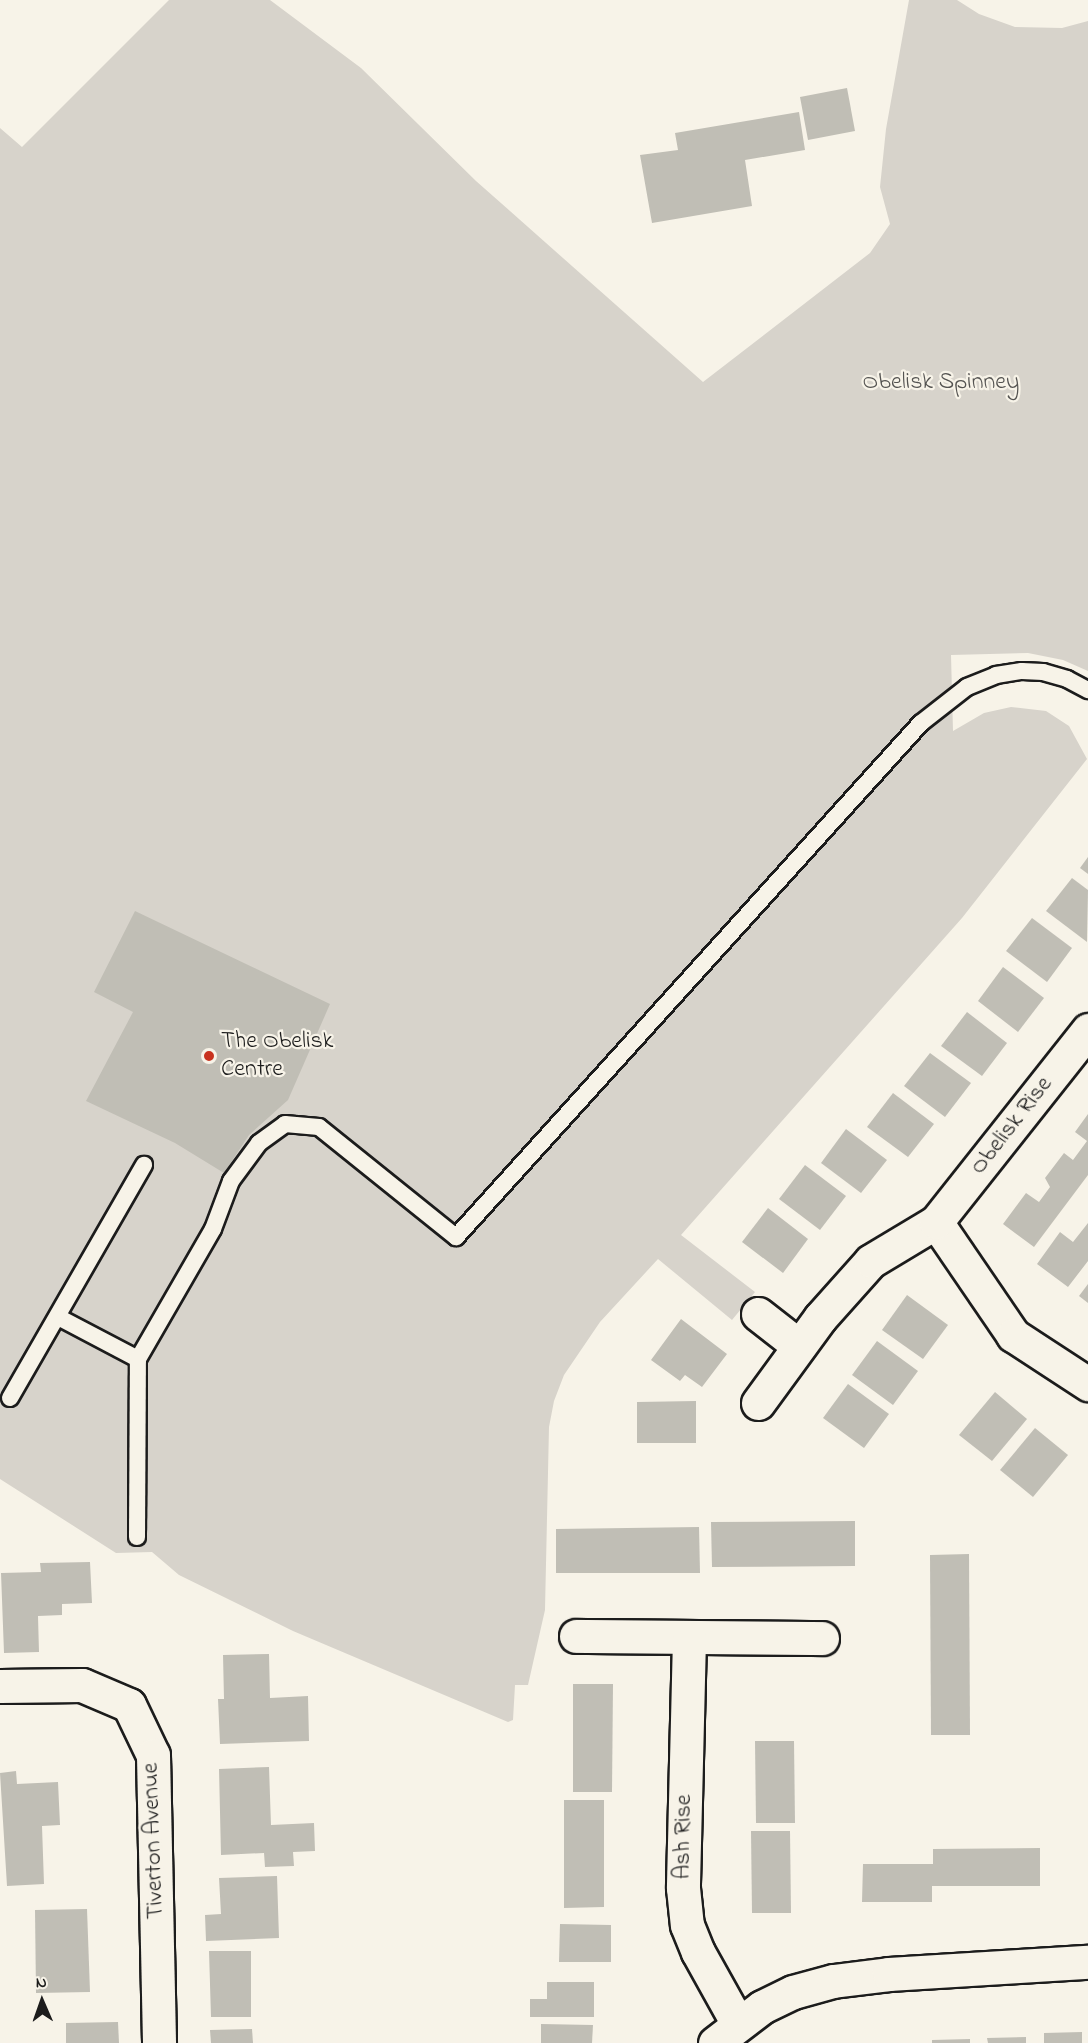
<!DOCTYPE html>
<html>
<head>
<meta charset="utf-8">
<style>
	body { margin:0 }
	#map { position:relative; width:1088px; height:2043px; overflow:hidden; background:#f7f3e8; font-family:"Indie Flower",sans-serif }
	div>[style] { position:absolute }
	.green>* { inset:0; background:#d7d3cb }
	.building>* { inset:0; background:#c0beb5 }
	.roads { filter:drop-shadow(2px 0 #1c1c1c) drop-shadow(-2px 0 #1c1c1c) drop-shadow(0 2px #1c1c1c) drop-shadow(0 -2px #1c1c1c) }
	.service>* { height:16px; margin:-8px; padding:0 8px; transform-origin:8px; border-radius:8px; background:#f7f3e8 }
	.minor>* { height:33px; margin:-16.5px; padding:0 16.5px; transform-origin:16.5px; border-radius:16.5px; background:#f7f3e8 }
	.dots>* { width:16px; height:16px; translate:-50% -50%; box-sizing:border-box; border:3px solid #f7f3e8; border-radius:50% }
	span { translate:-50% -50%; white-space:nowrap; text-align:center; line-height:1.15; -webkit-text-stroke:4.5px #f7f3e8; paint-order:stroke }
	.park-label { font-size:24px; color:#545351 }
	.poi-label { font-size:24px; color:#1c1c1c }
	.left { translate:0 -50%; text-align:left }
	.street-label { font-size:24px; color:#1c1c1c }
	.north { position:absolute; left:12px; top:1971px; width:60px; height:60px; -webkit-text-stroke:4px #f7f3e8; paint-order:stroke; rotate:358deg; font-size:16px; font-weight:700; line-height:24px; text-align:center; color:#1c1c1c }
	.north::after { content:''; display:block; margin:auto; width:21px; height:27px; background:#1c1c1c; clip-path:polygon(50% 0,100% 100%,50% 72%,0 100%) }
</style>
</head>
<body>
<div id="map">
	<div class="green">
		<i style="clip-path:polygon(169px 0,270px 0,361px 68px,476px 181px,703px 382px,870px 253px,890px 224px,880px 187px,886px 129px,909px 0,957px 0,979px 14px,1015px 27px,1062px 28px,1088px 21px,1088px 671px,1063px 660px,1028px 653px,951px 655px,953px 731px,984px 713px,1011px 707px,1046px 711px,1069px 726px,1087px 759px,962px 918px,681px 1235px,755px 1292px,732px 1320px,658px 1259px,600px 1322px,564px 1375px,554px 1401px,549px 1427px,545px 1610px,528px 1685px,515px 1685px,513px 1720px,508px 1722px,293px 1631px,179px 1575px,152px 1552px,116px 1553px,0 1479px,0 128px,22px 147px)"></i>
	</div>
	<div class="building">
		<i style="clip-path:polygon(847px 88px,855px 131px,808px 140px,800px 97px)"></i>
		<i style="clip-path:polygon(799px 112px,805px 150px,745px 160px,752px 206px,652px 223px,640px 155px,678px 150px,675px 133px)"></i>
		<i style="clip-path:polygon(1088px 857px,1088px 874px,1080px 868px)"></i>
		<i style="clip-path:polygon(1072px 878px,1088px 890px,1087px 942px,1046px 911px)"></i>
		<i style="clip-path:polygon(135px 911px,330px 1004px,288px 1100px,249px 1135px,224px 1173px,175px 1143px,86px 1101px,133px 1012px,94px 992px)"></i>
		<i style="clip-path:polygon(1032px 918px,1072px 948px,1047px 982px,1006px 951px)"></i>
		<i style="clip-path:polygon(1003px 967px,1044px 998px,1018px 1032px,978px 1001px)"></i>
		<i style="clip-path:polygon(967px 1012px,1007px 1043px,982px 1076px,941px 1046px)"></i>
		<i style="clip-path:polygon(930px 1053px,971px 1083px,945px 1117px,904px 1086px)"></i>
		<i style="clip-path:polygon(893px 1093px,934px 1124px,908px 1157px,867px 1127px)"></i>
		<i style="clip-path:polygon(1088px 1114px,1088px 1175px,1034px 1247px,1003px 1224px,1026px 1193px,1039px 1202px,1050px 1187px,1045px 1178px,1064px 1153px,1073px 1160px,1087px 1141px,1075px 1132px)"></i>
		<i style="clip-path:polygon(846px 1129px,887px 1160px,861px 1193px,821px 1163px)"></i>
		<i style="clip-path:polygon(805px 1165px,846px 1196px,820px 1230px,779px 1199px)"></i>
		<i style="clip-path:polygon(768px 1208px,808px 1239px,783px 1273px,742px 1242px)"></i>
		<i style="clip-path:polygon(1088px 1223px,1088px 1261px,1068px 1287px,1037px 1264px,1060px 1232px,1073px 1242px)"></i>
		<i style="clip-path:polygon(1088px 1284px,1088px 1303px,1079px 1296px)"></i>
		<i style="clip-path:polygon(907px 1295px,948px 1325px,923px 1359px,882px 1330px)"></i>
		<i style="clip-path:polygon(681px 1319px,727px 1354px,702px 1387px,685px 1375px,680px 1381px,651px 1360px)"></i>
		<i style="clip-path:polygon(877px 1341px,918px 1371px,893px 1405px,852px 1375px)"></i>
		<i style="clip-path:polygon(848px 1384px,889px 1414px,864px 1448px,823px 1418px)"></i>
		<i style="clip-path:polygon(995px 1392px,1027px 1419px,992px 1461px,959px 1435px)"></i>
		<i style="clip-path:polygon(696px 1401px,696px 1443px,637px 1443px,637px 1402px)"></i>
		<i style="clip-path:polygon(1035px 1428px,1068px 1455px,1033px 1497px,1000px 1470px)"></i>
		<i style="clip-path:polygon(855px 1521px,855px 1566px,712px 1567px,711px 1522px)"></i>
		<i style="clip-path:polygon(699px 1527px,700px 1573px,556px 1573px,556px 1529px)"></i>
		<i style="clip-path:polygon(969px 1554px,970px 1735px,931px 1735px,930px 1555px)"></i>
		<i style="clip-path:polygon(90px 1562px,92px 1603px,62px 1604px,62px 1615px,38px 1616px,39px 1652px,4px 1653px,1px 1573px,41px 1572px,40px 1563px)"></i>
		<i style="clip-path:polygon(269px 1654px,270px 1698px,308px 1696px,309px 1741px,220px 1744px,218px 1699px,224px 1699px,223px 1655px)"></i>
		<i style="clip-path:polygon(573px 1684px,613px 1684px,612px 1792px,573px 1792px)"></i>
		<i style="clip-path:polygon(755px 1741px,794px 1741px,795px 1823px,756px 1823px)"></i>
		<i style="clip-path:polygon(269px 1767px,271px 1825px,314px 1823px,315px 1851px,293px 1852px,294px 1866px,265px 1867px,264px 1853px,221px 1855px,219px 1769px)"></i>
		<i style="clip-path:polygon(16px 1771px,17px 1784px,58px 1782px,60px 1825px,42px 1826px,44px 1884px,7px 1886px,0 1773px)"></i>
		<i style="clip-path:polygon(564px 1800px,604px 1800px,604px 1907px,564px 1908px)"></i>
		<i style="clip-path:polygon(751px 1831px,790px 1831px,791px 1913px,752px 1913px)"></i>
		<i style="clip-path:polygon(1040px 1848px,1040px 1886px,932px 1886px,932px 1902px,862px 1902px,863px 1864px,933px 1864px,933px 1849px)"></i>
		<i style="clip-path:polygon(277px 1876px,279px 1938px,206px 1941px,205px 1915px,221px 1914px,219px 1878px)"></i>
		<i style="clip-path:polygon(87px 1909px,90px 1992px,36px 1993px,35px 1910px)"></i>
		<i style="clip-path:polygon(560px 1924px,611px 1925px,611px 1962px,559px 1962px)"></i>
		<i style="clip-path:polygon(209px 1951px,251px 1951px,251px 2017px,211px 2017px)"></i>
		<i style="clip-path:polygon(547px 1982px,594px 1982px,594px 2017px,530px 2017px,530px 1999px,547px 1999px)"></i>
		<i style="clip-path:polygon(118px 2022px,119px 2043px,66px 2043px,66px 2023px)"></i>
		<i style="clip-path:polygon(541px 2024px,593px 2025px,592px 2043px,541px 2043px)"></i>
		<i style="clip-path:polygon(252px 2029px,253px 2043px,211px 2043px,210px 2030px)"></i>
		<i style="clip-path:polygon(1082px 2032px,1082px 2043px,1044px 2043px,1044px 2033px)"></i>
		<i style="clip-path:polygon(1026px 2037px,1026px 2043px,988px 2043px,987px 2038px)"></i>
		<i style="clip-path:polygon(970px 2039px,970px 2043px,932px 2043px,932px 2040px)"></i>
	</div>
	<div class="roads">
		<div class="service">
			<i style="left:58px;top:1317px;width:90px;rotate:27.7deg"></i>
			<i style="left:138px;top:1359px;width:150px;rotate:-60deg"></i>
			<i style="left:213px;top:1229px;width:51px;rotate:-69.4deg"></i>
			<i style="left:231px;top:1181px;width:47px;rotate:-53.6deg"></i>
			<i style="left:259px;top:1143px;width:32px;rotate:-36deg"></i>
			<i style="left:285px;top:1124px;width:34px;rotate:5deg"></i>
			<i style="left:319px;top:1127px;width:176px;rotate:38.8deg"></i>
			<i style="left:456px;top:1237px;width:693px;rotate:-47.87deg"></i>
			<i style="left:921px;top:723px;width:58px;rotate:-38deg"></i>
			<i style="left:967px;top:687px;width:31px;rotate:-22deg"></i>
			<i style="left:996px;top:675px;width:26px;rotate:-9deg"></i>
			<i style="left:1022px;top:671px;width:21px;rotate:3deg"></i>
			<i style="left:1043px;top:672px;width:25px;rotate:16deg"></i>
			<i style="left:1067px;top:679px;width:24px;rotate:28deg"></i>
			<i style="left:10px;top:1398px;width:269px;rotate:-60.1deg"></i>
			<i style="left:137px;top:1537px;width:178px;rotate:-89.7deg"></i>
		</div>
		<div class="minor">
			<i style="left:936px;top:1222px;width:137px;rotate:55.7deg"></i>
			<i style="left:1013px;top:1335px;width:90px;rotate:33.2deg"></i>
			<i style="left:758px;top:1314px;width:52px;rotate:38deg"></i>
			<i style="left:758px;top:1403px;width:105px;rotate:-53.9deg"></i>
			<i style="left:820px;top:1318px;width:76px;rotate:-48.2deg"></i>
			<i style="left:871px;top:1261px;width:76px;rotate:-31deg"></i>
			<i style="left:936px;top:1222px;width:245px;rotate:-51.6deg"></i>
			<i style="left:576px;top:1636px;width:246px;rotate:0.5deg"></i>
			<i style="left:689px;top:1638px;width:250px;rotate:91.4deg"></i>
			<i style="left:683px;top:1888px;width:37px;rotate:84deg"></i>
			<i style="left:687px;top:1925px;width:29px;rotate:68deg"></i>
			<i style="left:698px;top:1952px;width:82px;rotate:60.9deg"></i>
			<i style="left:0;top:1686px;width:82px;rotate:-0.7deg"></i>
			<i style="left:82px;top:1685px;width:51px;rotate:23.1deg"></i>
			<i style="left:129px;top:1705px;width:55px;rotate:64.4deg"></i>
			<i style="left:153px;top:1755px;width:288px;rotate:88.8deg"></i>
			<i style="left:715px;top:2043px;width:59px;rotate:-37.5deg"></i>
			<i style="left:762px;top:2007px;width:34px;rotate:-26deg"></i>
			<i style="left:793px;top:1992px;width:41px;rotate:-15.4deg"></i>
			<i style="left:833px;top:1981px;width:56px;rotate:-7.1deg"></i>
			<i style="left:889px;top:1974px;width:199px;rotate:-3.5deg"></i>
		</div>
	</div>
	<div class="dots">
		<i style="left:209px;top:1056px;background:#c8321e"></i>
	</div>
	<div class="park-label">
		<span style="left:941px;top:383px">Obelisk Spinney</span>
	</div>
	<div class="poi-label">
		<span class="left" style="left:221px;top:1056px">The Obelisk<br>Centre</span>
	</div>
	<div class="street-label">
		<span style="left:1012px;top:1126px;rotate:-52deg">Obelisk Rise</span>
		<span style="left:684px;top:1837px;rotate:-89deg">Ash Rise</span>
		<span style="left:154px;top:1841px;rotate:-92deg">Tiverton Avenue</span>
	</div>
	<div class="north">N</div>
</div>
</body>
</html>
